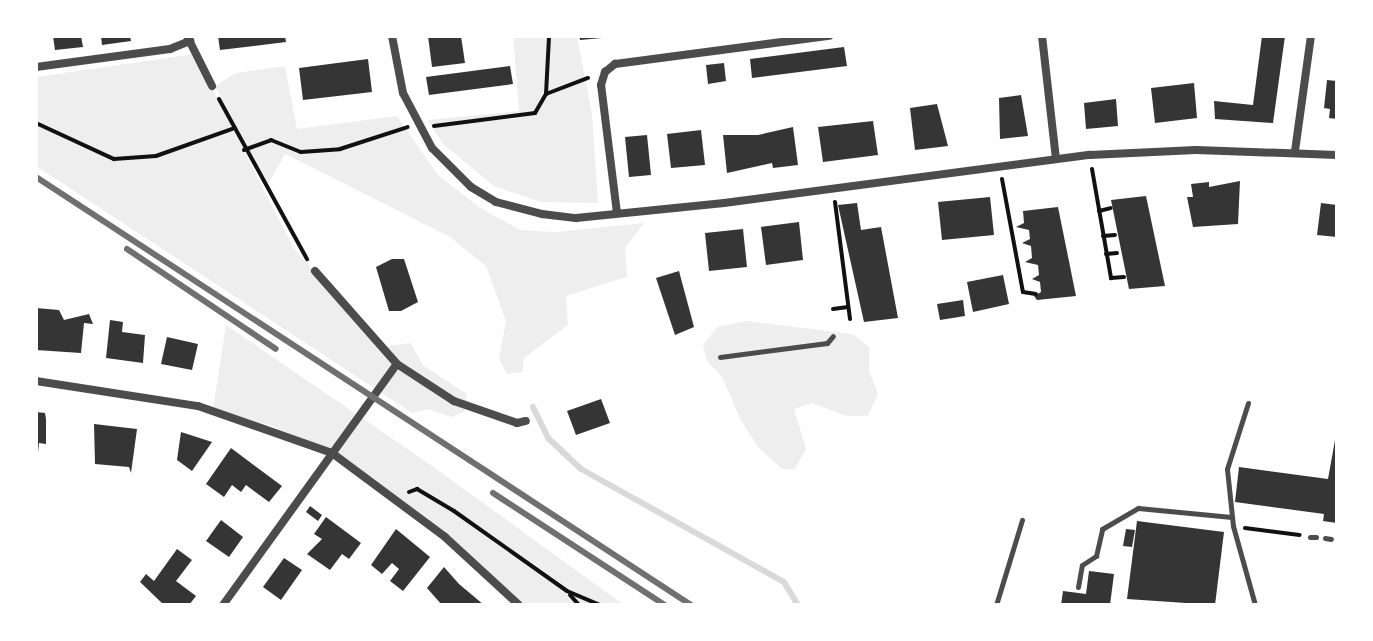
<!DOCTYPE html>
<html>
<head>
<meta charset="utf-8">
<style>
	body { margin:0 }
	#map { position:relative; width:1373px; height:641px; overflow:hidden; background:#fff; font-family:Montserrat,sans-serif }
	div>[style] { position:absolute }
	.green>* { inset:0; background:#eee }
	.stream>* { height:6px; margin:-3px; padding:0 3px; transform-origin:3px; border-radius:3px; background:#d9d9d9 }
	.building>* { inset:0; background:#353535 }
	.path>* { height:4px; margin:-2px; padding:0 2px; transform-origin:2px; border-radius:2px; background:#111 }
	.service>* { height:5px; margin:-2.5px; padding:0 2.5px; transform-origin:2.5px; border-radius:2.5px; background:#4c4c4c }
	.minor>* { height:8px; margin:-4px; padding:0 4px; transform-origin:4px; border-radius:4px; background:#4c4c4c }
	.rail>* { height:6px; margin:-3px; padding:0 3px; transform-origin:3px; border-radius:3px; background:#707070 }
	span { translate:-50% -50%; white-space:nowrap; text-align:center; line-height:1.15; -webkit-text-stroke:7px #fff; paint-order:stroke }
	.frame { position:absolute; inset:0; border:38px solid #fff; pointer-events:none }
</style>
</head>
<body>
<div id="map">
	<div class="green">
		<i style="clip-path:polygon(513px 36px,577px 36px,592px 114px,598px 203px,541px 202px,494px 186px,443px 144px,427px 120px,519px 111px)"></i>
		<i style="clip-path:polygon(195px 54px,293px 247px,378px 347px,410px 343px,424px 366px,467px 394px,464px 412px,451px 417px,429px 409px,412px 413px,36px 166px,36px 77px)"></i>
		<i style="clip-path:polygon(285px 66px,297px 129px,397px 116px,438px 175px,479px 207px,520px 230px,555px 232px,644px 223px,625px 248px,627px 277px,566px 296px,568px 325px,524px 358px,522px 372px,507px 374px,499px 359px,506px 321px,486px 266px,450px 237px,285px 154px,267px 186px,215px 86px,236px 73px)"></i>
		<i style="clip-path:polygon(746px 321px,853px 334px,869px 347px,869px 370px,878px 394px,868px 416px,846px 416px,812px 403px,794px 409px,806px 449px,795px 469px,782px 469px,759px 448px,741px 421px,722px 377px,707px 361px,703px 345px,717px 327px)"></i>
		<i style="clip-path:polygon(226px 325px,428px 463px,624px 605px,519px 605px,445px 536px,332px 453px,274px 427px,213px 409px)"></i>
	</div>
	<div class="stream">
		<i style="left:533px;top:407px;width:34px;rotate:64deg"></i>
		<i style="left:548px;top:438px;width:45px;rotate:43.2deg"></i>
		<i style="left:581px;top:469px;width:232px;rotate:29.1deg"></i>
		<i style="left:784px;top:582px;width:27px;rotate:59deg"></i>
	</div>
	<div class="building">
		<i style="clip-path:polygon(53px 36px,81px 36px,83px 47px,55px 50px)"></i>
		<i style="clip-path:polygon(101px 36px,130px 36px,131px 41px,102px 45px)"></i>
		<i style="clip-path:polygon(218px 36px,285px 36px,286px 42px,220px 50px)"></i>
		<i style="clip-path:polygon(428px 36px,461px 36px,465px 63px,432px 67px)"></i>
		<i style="clip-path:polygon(579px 36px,601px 36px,602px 38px,580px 40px)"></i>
		<i style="clip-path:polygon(1262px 36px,1285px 36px,1273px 123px,1215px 119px,1214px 101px,1253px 105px)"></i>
		<i style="clip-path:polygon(844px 47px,847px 66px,752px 78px,750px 59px)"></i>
		<i style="clip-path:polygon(368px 59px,372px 92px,303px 100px,299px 68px)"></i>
		<i style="clip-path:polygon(724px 63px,726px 81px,708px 84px,706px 65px)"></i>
		<i style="clip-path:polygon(510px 66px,513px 84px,429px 95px,426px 77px)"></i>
		<i style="clip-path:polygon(1327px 80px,1337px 81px,1337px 119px,1329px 118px,1330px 109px,1324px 108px)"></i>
		<i style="clip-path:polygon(1194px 83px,1197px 118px,1155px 123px,1151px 88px)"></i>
		<i style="clip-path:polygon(1021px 95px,1028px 136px,1000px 139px,999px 98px)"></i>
		<i style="clip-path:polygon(1116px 99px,1118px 126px,1086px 129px,1084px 103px)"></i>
		<i style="clip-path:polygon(937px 104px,948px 146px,915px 150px,910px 108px)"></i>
		<i style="clip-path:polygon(873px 121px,878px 155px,823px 162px,818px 127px)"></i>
		<i style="clip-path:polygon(793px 127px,798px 165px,773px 168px,772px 163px,727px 173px,723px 135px,758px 135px)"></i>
		<i style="clip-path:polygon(701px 130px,705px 165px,671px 168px,667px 134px)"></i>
		<i style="clip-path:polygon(647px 135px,651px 175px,629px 177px,625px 137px)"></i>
		<i style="clip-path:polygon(1240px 181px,1238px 224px,1193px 227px,1187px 197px,1193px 197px,1191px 184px,1209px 182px,1209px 187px)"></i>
		<i style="clip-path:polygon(1146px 196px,1165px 286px,1129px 289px,1111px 200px)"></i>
		<i style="clip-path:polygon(990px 197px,994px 235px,942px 240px,938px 202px)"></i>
		<i style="clip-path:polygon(857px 203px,861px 230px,881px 227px,898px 318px,864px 322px,838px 205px)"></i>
		<i style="clip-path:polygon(1321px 203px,1337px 205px,1337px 237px,1317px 235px)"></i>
		<i style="clip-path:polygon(1058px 207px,1076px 296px,1037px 300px,1034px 296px,1041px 292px,1040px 282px,1032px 279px,1039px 275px,1038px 265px,1025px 262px,1032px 258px,1031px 246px,1022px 243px,1030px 239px,1029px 230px,1016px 227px,1024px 223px,1023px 211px)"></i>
		<i style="clip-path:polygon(799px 222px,803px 260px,766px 265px,761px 227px)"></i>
		<i style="clip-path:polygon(743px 229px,747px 267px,709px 271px,705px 233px)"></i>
		<i style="clip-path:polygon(392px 259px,404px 259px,418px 302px,401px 311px,389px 311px,376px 267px)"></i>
		<i style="clip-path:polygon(679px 271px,694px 327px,675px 335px,656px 278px)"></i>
		<i style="clip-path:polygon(1003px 275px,1009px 304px,973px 312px,967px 282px)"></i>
		<i style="clip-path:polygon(963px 300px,965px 316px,940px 320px,937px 304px)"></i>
		<i style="clip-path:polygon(36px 308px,59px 310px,64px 320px,89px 314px,93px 324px,84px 323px,81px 353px,36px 350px)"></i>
		<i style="clip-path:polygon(110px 320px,123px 322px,122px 332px,145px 335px,143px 363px,106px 358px)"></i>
		<i style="clip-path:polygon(167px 337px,198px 344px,192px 370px,161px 364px)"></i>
		<i style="clip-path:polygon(601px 399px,610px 423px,576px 435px,567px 411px)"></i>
		<i style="clip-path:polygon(36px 412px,45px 413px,46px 419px,46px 444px,39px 443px,38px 453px)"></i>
		<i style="clip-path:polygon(94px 424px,137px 429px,131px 473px,129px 467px,95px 464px)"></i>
		<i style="clip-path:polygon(1337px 429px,1337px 523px,1323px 521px,1324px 514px,1235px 502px,1239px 467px,1328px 479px)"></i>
		<i style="clip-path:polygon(181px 432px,212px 442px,192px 471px,177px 460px)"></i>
		<i style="clip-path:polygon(231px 448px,282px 486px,269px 502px,246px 485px,241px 492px,232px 485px,224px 497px,206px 484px)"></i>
		<i style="clip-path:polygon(310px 506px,322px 515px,318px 521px,306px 512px)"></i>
		<i style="clip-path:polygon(326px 517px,361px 543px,349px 559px,342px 554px,330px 570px,307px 554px,322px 539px,314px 534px)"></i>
		<i style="clip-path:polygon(221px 520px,243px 537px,229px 557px,206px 541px)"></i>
		<i style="clip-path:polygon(1137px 521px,1224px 532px,1215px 605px,1127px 599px)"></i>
		<i style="clip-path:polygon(396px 529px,430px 557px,403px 591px,390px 581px,399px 569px,392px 563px,382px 574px,371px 565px)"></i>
		<i style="clip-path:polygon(1126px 529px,1135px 530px,1132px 547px,1123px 546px)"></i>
		<i style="clip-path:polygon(177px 549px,192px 560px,176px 581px,196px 596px,189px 605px,164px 605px,140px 582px,146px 574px,154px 581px)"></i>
		<i style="clip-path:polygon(284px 558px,302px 570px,281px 600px,263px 587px)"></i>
		<i style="clip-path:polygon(444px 567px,459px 584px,484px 605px,442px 605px,427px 588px)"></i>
		<i style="clip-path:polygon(1089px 571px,1114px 574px,1110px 605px,1061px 605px,1063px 591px,1086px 594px)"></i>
	</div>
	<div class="path">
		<i style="left:546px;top:94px;width:45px;rotate:-20.9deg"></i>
		<i style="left:219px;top:99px;width:183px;rotate:61.2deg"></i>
		<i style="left:36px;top:123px;width:86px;rotate:24.8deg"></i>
		<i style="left:114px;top:159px;width:42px;rotate:-4.1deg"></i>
		<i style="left:156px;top:156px;width:81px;rotate:-19.6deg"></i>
		<i style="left:434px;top:126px;width:102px;rotate:-7.3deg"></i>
		<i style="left:535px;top:113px;width:22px;rotate:-60deg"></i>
		<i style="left:546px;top:94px;width:58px;rotate:-87deg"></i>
		<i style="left:244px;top:150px;width:29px;rotate:-20deg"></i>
		<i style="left:271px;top:140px;width:32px;rotate:22deg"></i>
		<i style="left:301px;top:152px;width:39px;rotate:-4deg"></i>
		<i style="left:340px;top:149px;width:71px;rotate:-17.9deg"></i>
		<i style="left:1092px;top:169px;width:111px;rotate:80.1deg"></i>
		<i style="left:1111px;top:278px;width:13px;rotate:-4deg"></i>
		<i style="left:1002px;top:179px;width:115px;rotate:79.5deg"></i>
		<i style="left:1023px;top:292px;width:13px;rotate:9deg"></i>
		<i style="left:835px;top:202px;width:118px;rotate:82.7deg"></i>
		<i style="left:1099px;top:211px;width:12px;rotate:-14deg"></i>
		<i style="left:1103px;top:236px;width:12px;rotate:-5deg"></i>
		<i style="left:1106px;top:254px;width:11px;rotate:-5deg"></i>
		<i style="left:833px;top:309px;width:15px;rotate:-8deg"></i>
		<i style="left:409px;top:492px;width:9px;rotate:-21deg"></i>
		<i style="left:417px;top:489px;width:43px;rotate:30.7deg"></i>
		<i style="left:454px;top:511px;width:138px;rotate:35.3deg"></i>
		<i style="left:567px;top:591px;width:36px;rotate:23deg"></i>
		<i style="left:1245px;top:528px;width:55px;rotate:7.3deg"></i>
		<i style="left:570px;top:595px;width:13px;rotate:48deg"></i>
	</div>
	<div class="service">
		<i style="left:720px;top:357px;width:108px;rotate:-7.5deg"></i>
		<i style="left:827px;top:343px;width:9px;rotate:-49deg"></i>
		<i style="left:1248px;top:403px;width:69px;rotate:107.7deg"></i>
		<i style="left:1227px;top:469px;width:57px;rotate:84deg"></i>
		<i style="left:1233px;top:526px;width:82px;rotate:74.4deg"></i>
		<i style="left:1310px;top:537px;width:6px"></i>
		<i style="left:1325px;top:538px;width:6px;rotate:9deg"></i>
		<i style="left:1078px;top:587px;width:22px;rotate:-80deg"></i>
		<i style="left:1082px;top:565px;width:17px;rotate:-33deg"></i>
		<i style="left:1096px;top:556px;width:28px;rotate:-77deg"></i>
		<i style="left:1102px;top:529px;width:42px;rotate:-30.3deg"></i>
		<i style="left:1138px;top:508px;width:94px;rotate:5.5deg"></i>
		<i style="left:996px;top:605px;width:89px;rotate:-73deg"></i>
	</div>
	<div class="minor">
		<i style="left:187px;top:36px;width:56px;rotate:63.4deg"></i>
		<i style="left:392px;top:36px;width:58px;rotate:79.1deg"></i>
		<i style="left:403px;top:93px;width:62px;rotate:62.2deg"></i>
		<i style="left:432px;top:148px;width:55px;rotate:45deg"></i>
		<i style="left:471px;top:187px;width:29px;rotate:31deg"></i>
		<i style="left:496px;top:202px;width:48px;rotate:14.6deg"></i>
		<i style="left:542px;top:214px;width:34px;rotate:7deg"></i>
		<i style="left:576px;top:218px;width:149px;rotate:-5.8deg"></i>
		<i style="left:724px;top:203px;width:369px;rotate:-7.5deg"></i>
		<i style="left:1090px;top:155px;width:106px;rotate:-2.7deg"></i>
		<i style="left:1196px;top:150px;width:141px;rotate:2deg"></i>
		<i style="left:1042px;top:36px;width:123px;rotate:83.5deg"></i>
		<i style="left:36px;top:67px;width:135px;rotate:-7.7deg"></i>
		<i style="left:170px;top:49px;width:22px;rotate:-22deg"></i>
		<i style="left:1295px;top:151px;width:116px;rotate:-82.1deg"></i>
		<i style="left:617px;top:213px;width:129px;rotate:-97.1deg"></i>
		<i style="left:601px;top:85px;width:14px;rotate:-73deg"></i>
		<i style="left:605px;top:72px;width:13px;rotate:-39deg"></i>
		<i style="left:615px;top:64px;width:216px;rotate:-7.5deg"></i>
		<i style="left:315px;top:271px;width:124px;rotate:48.6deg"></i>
		<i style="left:397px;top:364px;width:68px;rotate:33deg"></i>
		<i style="left:454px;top:401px;width:67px;rotate:19.2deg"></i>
		<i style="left:517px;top:423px;width:9px;rotate:-13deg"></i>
		<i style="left:36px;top:381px;width:164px;rotate:8.8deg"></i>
		<i style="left:198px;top:406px;width:142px;rotate:19.3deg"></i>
		<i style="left:332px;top:453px;width:141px;rotate:36.6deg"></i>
		<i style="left:445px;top:537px;width:100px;rotate:42.6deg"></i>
		<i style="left:223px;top:605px;width:297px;rotate:-54.2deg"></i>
	</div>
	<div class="rail">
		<i style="left:36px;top:177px;width:782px;rotate:33.16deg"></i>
		<i style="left:127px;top:249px;width:179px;rotate:33.9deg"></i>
		<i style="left:493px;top:493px;width:205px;rotate:33.1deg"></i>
	</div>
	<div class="frame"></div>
</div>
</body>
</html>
